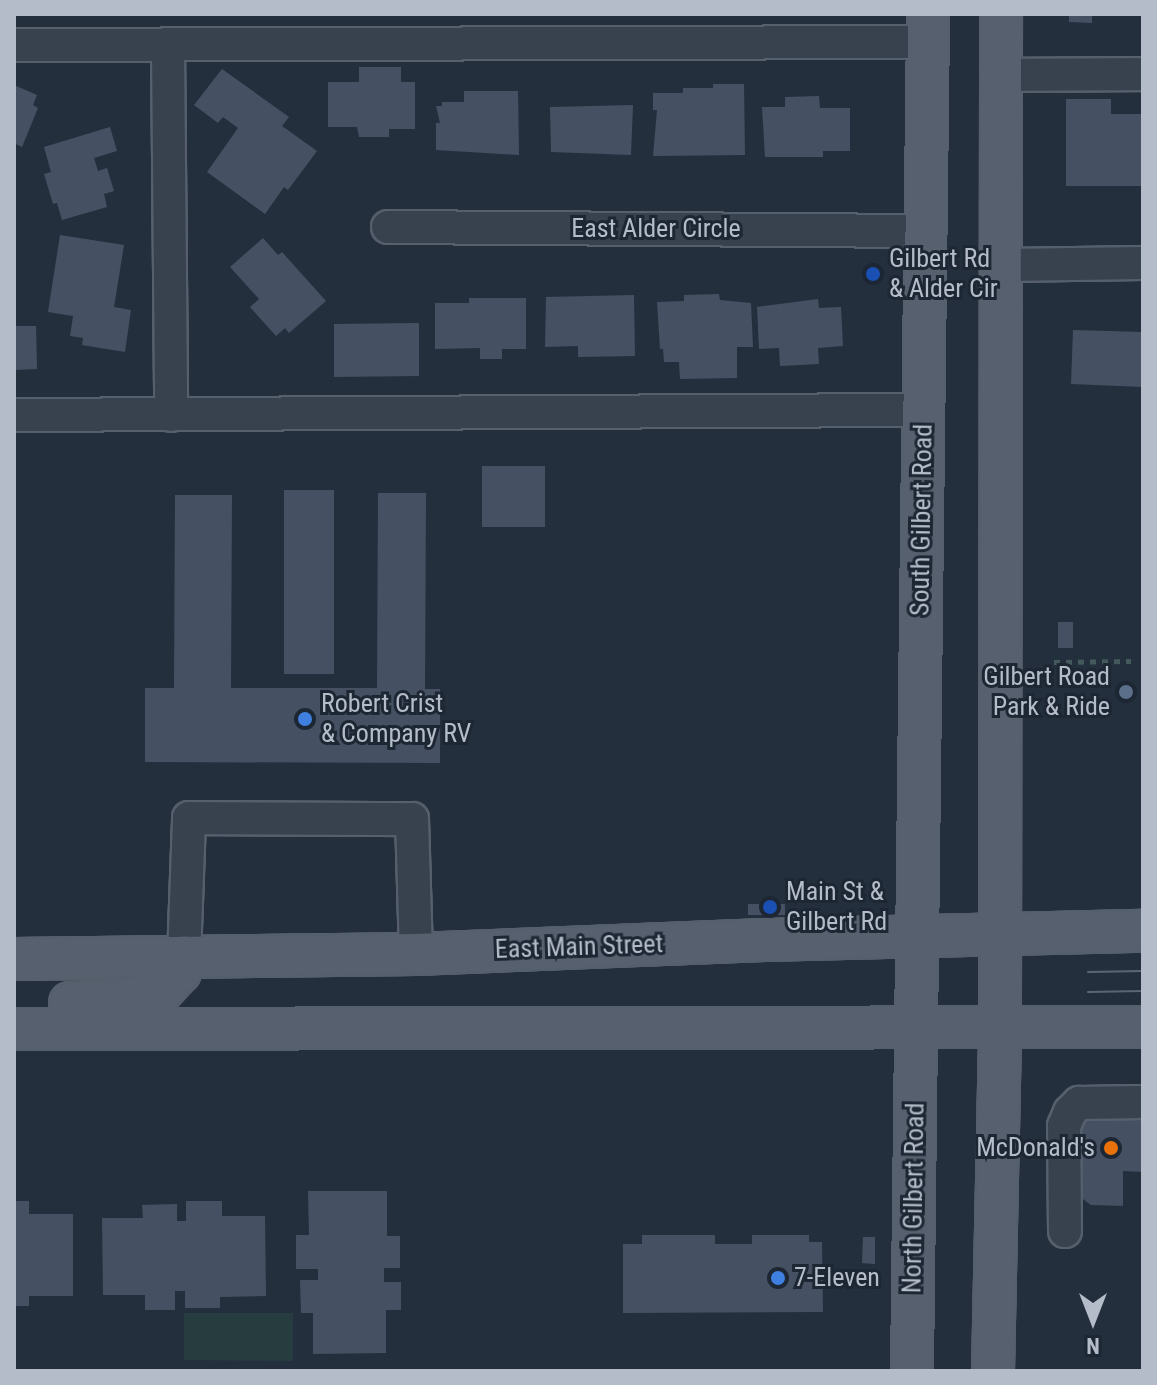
<!DOCTYPE html>
<html>
<head>
<meta charset="utf-8">
<style>
	body { margin:0 }
	#map { position:relative; width:1157px; height:1385px; overflow:hidden; background:#242f3e; font-family:"Roboto Condensed",sans-serif }
	div>[style] { position:absolute }
	.green>* { inset:0; background:#263c3f }
	.building>* { inset:0; background:#455162 }
	.path>* { height:5px; margin-top:-2.5px; transform-origin:0; background:repeating-linear-gradient(90deg,#44595c 0 6px,transparent 0 12px) }
	.roads { filter:drop-shadow(2px 0 #565f6c) drop-shadow(-2px 0 #565f6c) drop-shadow(0 2px #565f6c) drop-shadow(0 -2px #565f6c) }
	.minor>* { height:32px; margin:-16px; padding:0 16px; transform-origin:16px; border-radius:16px; background:#38414e }
	.major>* { height:40px; margin:-20px; padding:0 20px; transform-origin:20px; border-radius:20px; background:#56606e }
	.tram>* { height:2px; margin:-1px; padding:0 1px; transform-origin:1px; border-radius:1px; background:#5a6575 }
	.dots>* { width:22px; height:22px; translate:-50% -50%; box-sizing:border-box; border:4px solid #1d2633; border-radius:50% }
	span { translate:-50% -50%; white-space:nowrap; text-align:center; line-height:1.15; -webkit-text-stroke:6px #1d2633; paint-order:stroke }
	.street-label { font-size:26px; color:#b4bcc9 }
	.poi-label { font-size:26px; color:#b4bcc9 }
	.left { translate:0 -50%; text-align:left }
	.right { translate:-100% -50%; text-align:right }
	.frame { position:absolute; inset:0; border:16px solid #b4bcc9; pointer-events:none }
	.north { position:absolute; left:1053px; top:1281px; width:80px; height:80px; -webkit-text-stroke:6px #1d2633; paint-order:stroke; rotate:180deg; font-size:22px; font-weight:700; line-height:32px; text-align:center; color:#b4bcc9 }
	.north::after { content:''; display:block; margin:auto; width:28px; height:36px; background:#b4bcc9; clip-path:polygon(50% 0,100% 100%,50% 72%,0 100%) }
</style>
</head>
<body>
<div id="map">
	<div class="green">
		<i style="clip-path:polygon(184px 1313px,293px 1313px,293px 1361px,184px 1360px)"></i>
	</div>
	<div class="building">
		<i style="clip-path:polygon(1069px 14px,1092px 14px,1092px 23px,1069px 22px)"></i>
		<i style="clip-path:polygon(359px 67px,401px 67px,401px 82px,415px 82px,415px 129px,389px 129px,389px 137px,359px 137px,357px 127px,328px 127px,328px 82px,359px 82px)"></i>
		<i style="clip-path:polygon(222px 69px,289px 117px,282px 126px,317px 151px,288px 190px,284px 187px,265px 214px,207px 172px,238px 128px,223px 117px,218px 123px,194px 105px)"></i>
		<i style="clip-path:polygon(713px 84px,744px 84px,745px 155px,653px 156px,657px 110px,653px 110px,653px 93px,683px 93px,683px 88px,713px 88px)"></i>
		<i style="clip-path:polygon(14px 85px,37px 95px,33px 105px,38px 108px,22px 147px,14px 143px)"></i>
		<i style="clip-path:polygon(464px 91px,518px 91px,519px 155px,436px 150px,436px 123px,440px 123px,436px 106px,442px 106px,442px 102px,464px 102px)"></i>
		<i style="clip-path:polygon(819px 96px,820px 108px,850px 108px,850px 151px,823px 151px,823px 157px,765px 157px,762px 107px,785px 107px,785px 97px)"></i>
		<i style="clip-path:polygon(1066px 99px,1111px 99px,1111px 114px,1143px 114px,1143px 186px,1066px 186px)"></i>
		<i style="clip-path:polygon(633px 105px,631px 155px,551px 152px,550px 107px)"></i>
		<i style="clip-path:polygon(110px 127px,117px 151px,94px 158px,98px 171px,107px 168px,114px 191px,104px 194px,107px 207px,62px 220px,57px 203px,53px 204px,44px 174px,51px 172px,44px 147px)"></i>
		<i style="clip-path:polygon(60px 235px,124px 245px,114px 307px,131px 310px,125px 352px,82px 345px,83px 338px,70px 336px,73px 316px,48px 312px)"></i>
		<i style="clip-path:polygon(263px 238px,278px 255px,282px 252px,326px 301px,289px 333px,285px 328px,276px 336px,250px 307px,259px 299px,230px 267px)"></i>
		<i style="clip-path:polygon(719px 294px,720px 300px,751px 303px,753px 347px,737px 347px,737px 378px,680px 379px,679px 362px,664px 362px,663px 349px,660px 349px,657px 302px,684px 301px,684px 295px)"></i>
		<i style="clip-path:polygon(634px 295px,635px 356px,578px 357px,578px 346px,545px 347px,546px 297px)"></i>
		<i style="clip-path:polygon(469px 298px,526px 298px,526px 349px,502px 349px,502px 359px,480px 359px,480px 348px,435px 349px,435px 303px,469px 303px)"></i>
		<i style="clip-path:polygon(818px 299px,819px 308px,841px 307px,843px 346px,818px 348px,819px 364px,780px 366px,779px 348px,759px 349px,757px 307px)"></i>
		<i style="clip-path:polygon(419px 323px,419px 376px,334px 377px,334px 324px)"></i>
		<i style="clip-path:polygon(14px 326px,36px 326px,37px 369px,14px 370px)"></i>
		<i style="clip-path:polygon(1073px 330px,1143px 332px,1143px 387px,1071px 384px)"></i>
		<i style="clip-path:polygon(482px 466px,545px 466px,545px 527px,482px 527px)"></i>
		<i style="clip-path:polygon(284px 490px,334px 490px,334px 674px,284px 674px)"></i>
		<i style="clip-path:polygon(378px 493px,426px 493px,425px 689px,440px 689px,440px 763px,145px 762px,145px 688px,174px 688px,175px 495px,232px 495px,231px 688px,377px 688px)"></i>
		<i style="clip-path:polygon(1058px 622px,1073px 622px,1073px 648px,1058px 648px)"></i>
		<i style="clip-path:polygon(748px 904px,785px 904px,785px 915px,748px 915px)"></i>
		<i style="clip-path:polygon(1089px 1112px,1143px 1113px,1143px 1172px,1123px 1171px,1123px 1206px,1091px 1205px,1079px 1196px,1080px 1124px)"></i>
		<i style="clip-path:polygon(308px 1191px,387px 1191px,387px 1236px,400px 1236px,400px 1268px,384px 1268px,384px 1282px,401px 1282px,401px 1310px,386px 1310px,386px 1353px,313px 1354px,313px 1313px,301px 1313px,300px 1280px,318px 1280px,318px 1269px,296px 1269px,296px 1235px,309px 1235px)"></i>
		<i style="clip-path:polygon(14px 1201px,29px 1201px,29px 1214px,73px 1214px,73px 1296px,29px 1296px,29px 1306px,14px 1306px)"></i>
		<i style="clip-path:polygon(186px 1201px,222px 1201px,222px 1216px,265px 1216px,266px 1296px,220px 1297px,220px 1308px,185px 1308px,185px 1291px,175px 1291px,175px 1310px,145px 1310px,145px 1295px,103px 1295px,102px 1218px,143px 1218px,142px 1205px,177px 1204px,177px 1221px,186px 1221px)"></i>
		<i style="clip-path:polygon(642px 1235px,715px 1235px,715px 1244px,752px 1244px,752px 1235px,809px 1235px,809px 1242px,822px 1242px,823px 1312px,623px 1313px,623px 1244px,642px 1244px)"></i>
		<i style="clip-path:polygon(863px 1237px,875px 1237px,875px 1264px,862px 1263px)"></i>
	</div>
	<div class="path">
		<i style="left:1054px;top:662px;width:77px;rotate:-0.7deg"></i>
	</div>
	<div class="roads">
		<div class="minor">
			<i style="left:14px;top:45px;width:913px;rotate:-0.19deg"></i>
			<i style="left:168px;top:45px;width:370px;rotate:89.5deg"></i>
			<i style="left:1001px;top:75px;width:142px;rotate:-0.4deg"></i>
			<i style="left:388px;top:227px;width:536px;rotate:0.43deg"></i>
			<i style="left:1003px;top:265px;width:140px;rotate:-0.8deg"></i>
			<i style="left:14px;top:415px;width:909px;rotate:-0.32deg"></i>
			<i style="left:184px;top:957px;width:139px;rotate:-87.9deg"></i>
			<i style="left:189px;top:818px;width:223px;rotate:0.3deg"></i>
			<i style="left:412px;top:819px;width:135px;rotate:88.3deg"></i>
			<i style="left:1065px;top:1231px;width:105px;rotate:-90.5deg"></i>
			<i style="left:1064px;top:1126px;width:15px;rotate:-67deg"></i>
			<i style="left:1070px;top:1112px;width:13px;rotate:-45deg"></i>
			<i style="left:1079px;top:1103px;width:64px;rotate:-0.9deg"></i>
		</div>
		<div class="major">
			<i style="left:14px;top:959px;width:402px;rotate:-0.7deg"></i>
			<i style="left:416px;top:954px;width:348px;rotate:-2.3deg"></i>
			<i style="left:764px;top:940px;width:379px;rotate:-1.4deg"></i>
			<i style="left:70px;top:1003px;width:53px;rotate:-2.2deg"></i>
			<i style="left:123px;top:1001px;width:40px;rotate:-14.4deg"></i>
			<i style="left:162px;top:991px;width:26px;rotate:-47deg"></i>
			<i style="left:180px;top:972px;width:16px;rotate:-75deg"></i>
			<i style="left:14px;top:1029px;width:1129px;rotate:-0.1deg"></i>
			<i style="left:912px;top:1371px;width:1357px;rotate:-89.32deg"></i>
			<i style="left:993px;top:1371px;width:346px;rotate:-88.8deg"></i>
			<i style="left:1000px;top:1025px;width:1011px;rotate:-89.94deg"></i>
		</div>
	</div>
	<div class="tram">
		<i style="left:1088px;top:972px;width:55px;rotate:-1deg"></i>
		<i style="left:1088px;top:992px;width:55px;rotate:-1deg"></i>
	</div>
	<div class="dots">
		<i style="left:873px;top:274px;background:#1a4fb4"></i>
		<i style="left:1126px;top:692px;background:#5c6f8a"></i>
		<i style="left:305px;top:719px;background:#3f7fe0"></i>
		<i style="left:770px;top:907px;background:#1a4fb4"></i>
		<i style="left:1111px;top:1148px;background:#e8710a"></i>
		<i style="left:778px;top:1278px;background:#3f7fe0"></i>
	</div>
	<div class="street-label">
		<span style="left:656px;top:229px">East Alder Circle</span>
		<span style="left:922px;top:520px;rotate:-89deg">South Gilbert Road</span>
		<span style="left:579px;top:947px;rotate:-2deg">East Main Street</span>
		<span style="left:914px;top:1198px;rotate:-89deg">North Gilbert Road</span>
	</div>
	<div class="poi-label">
		<span class="left" style="left:889px;top:274px">Gilbert Rd<br>&amp; Alder Cir</span>
		<span class="right" style="left:1110px;top:692px">Gilbert Road<br>Park &amp; Ride</span>
		<span class="left" style="left:321px;top:719px">Robert Crist<br>&amp; Company RV</span>
		<span class="left" style="left:786px;top:907px">Main St &amp;<br>Gilbert Rd</span>
		<span class="right" style="left:1095px;top:1148px">McDonald's</span>
		<span class="left" style="left:794px;top:1278px">7-Eleven</span>
	</div>
	<div class="frame"></div>
	<div class="north">N</div>
</div>
</body>
</html>
